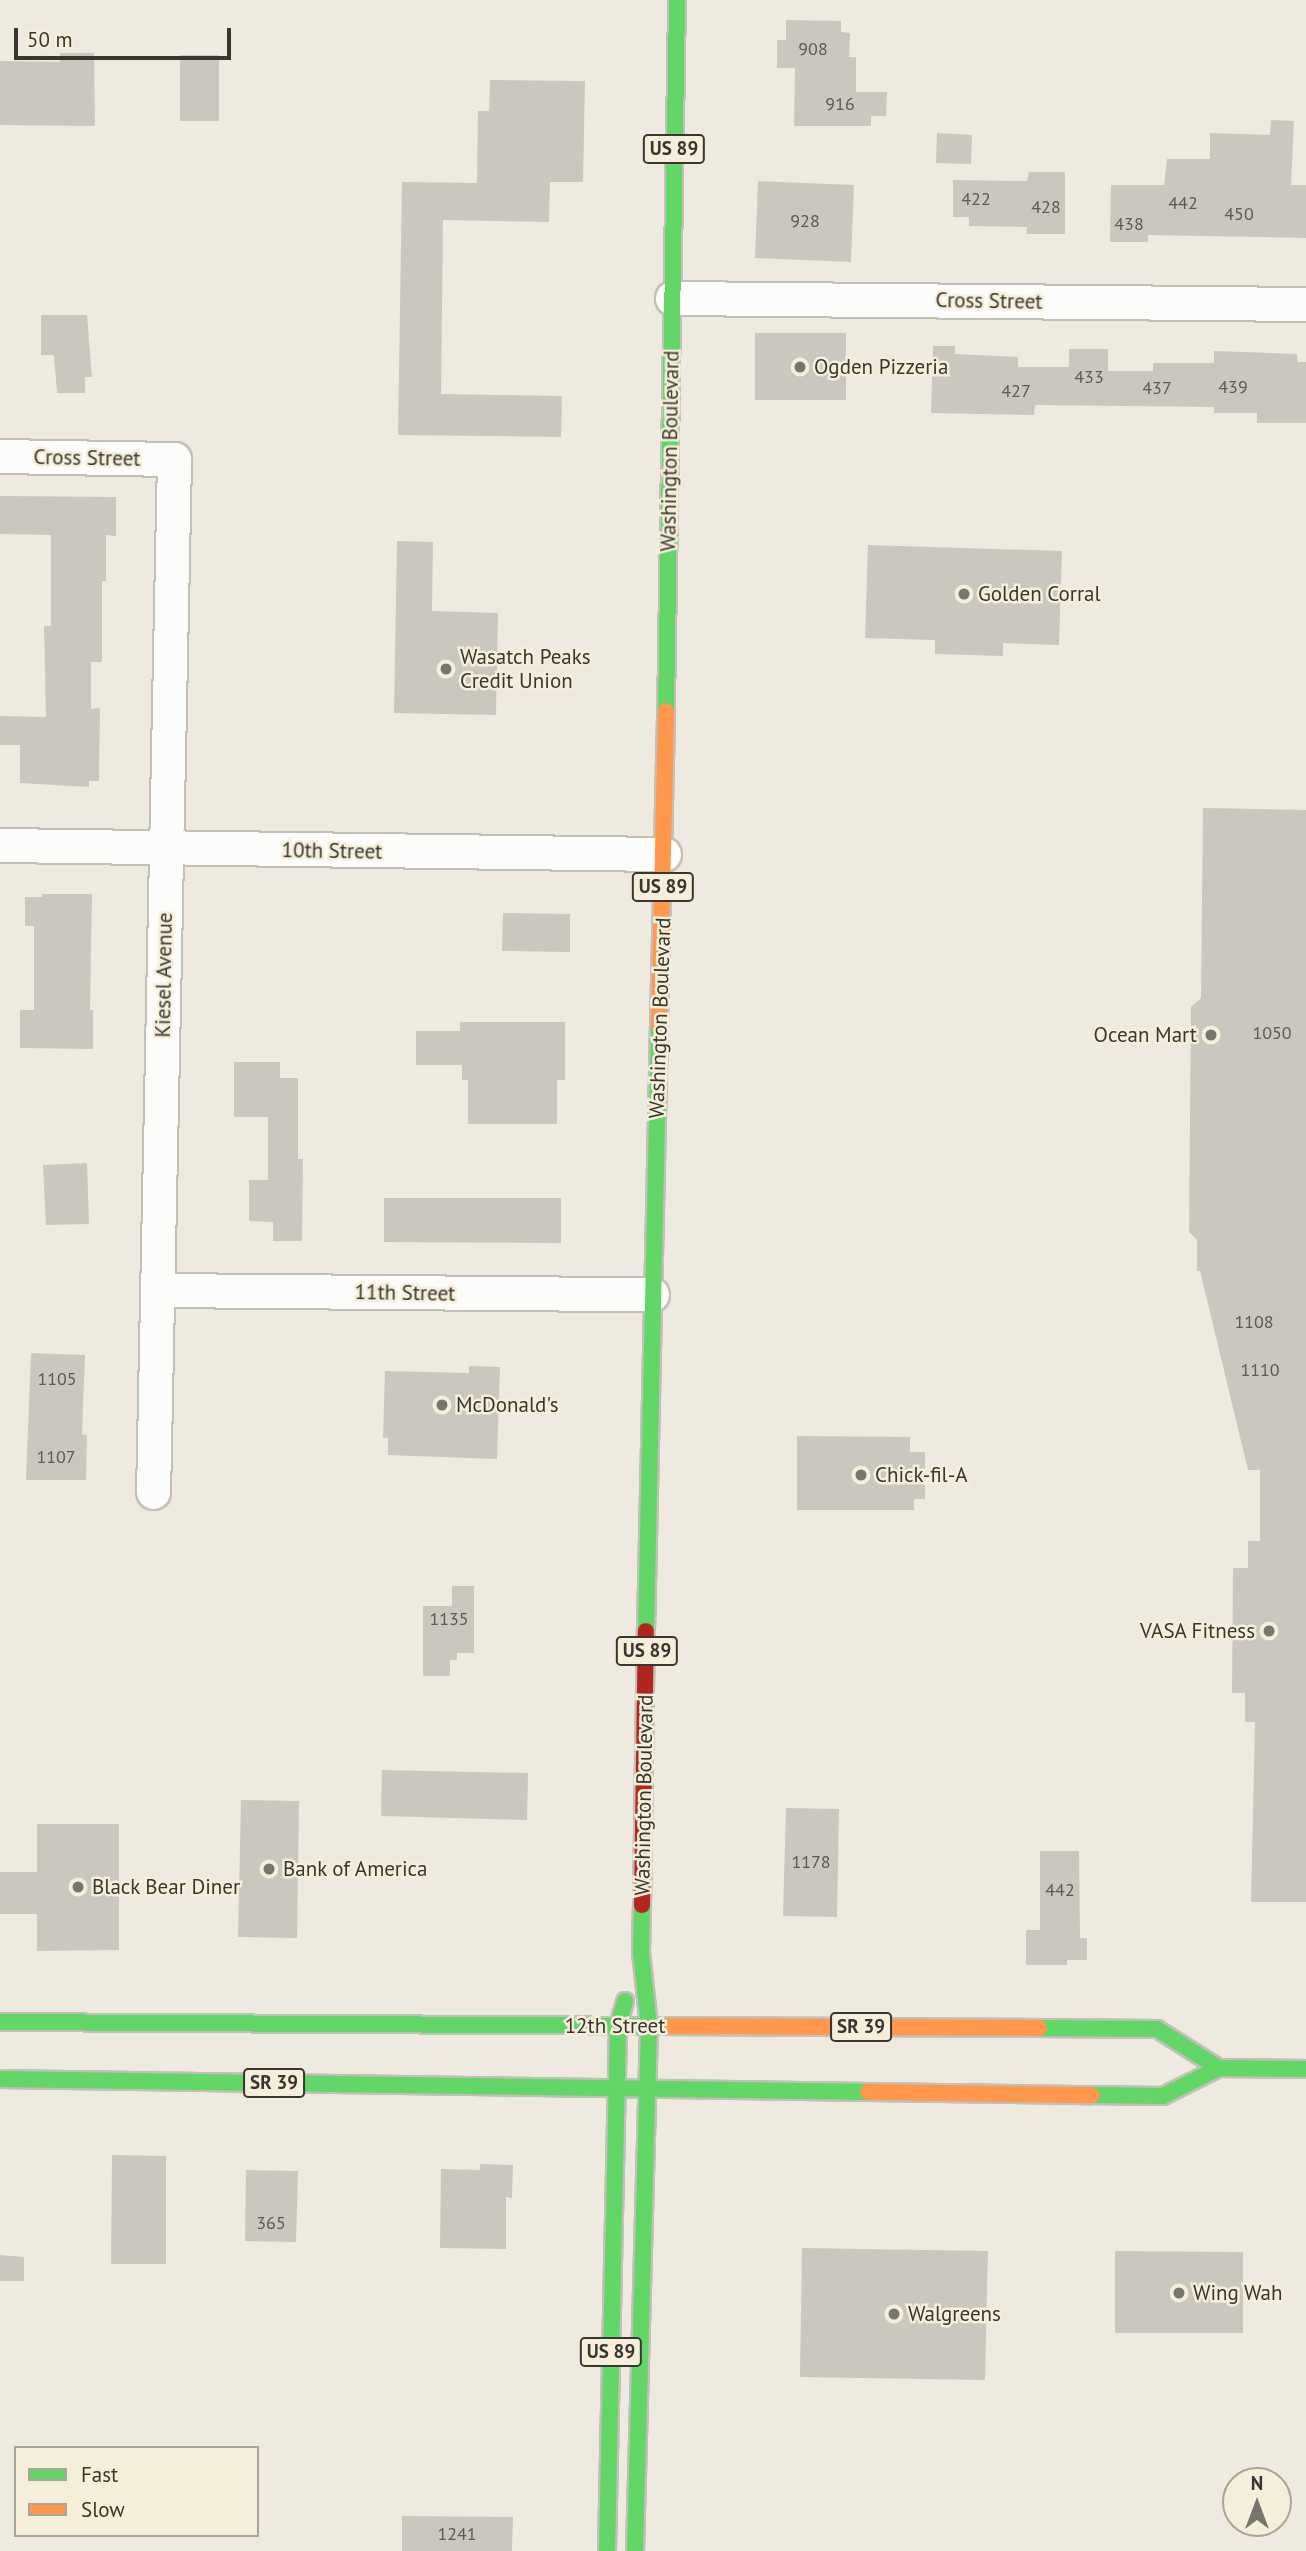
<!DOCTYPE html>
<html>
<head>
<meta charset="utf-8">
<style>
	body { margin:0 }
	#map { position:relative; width:1306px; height:2551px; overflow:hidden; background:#eeeae0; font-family:"PT Sans",sans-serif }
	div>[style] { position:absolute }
	.building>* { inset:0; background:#cac7bf }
	.roads { filter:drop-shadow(2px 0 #c3c0b8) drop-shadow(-2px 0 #c3c0b8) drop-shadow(0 2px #c3c0b8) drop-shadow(0 -2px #c3c0b8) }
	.street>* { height:33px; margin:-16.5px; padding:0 16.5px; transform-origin:16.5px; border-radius:16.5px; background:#fcfcfa }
	.fast>* { height:16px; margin:-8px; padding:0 8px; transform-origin:8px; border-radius:8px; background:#63d668 }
	.slow>* { height:16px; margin:-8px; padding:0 8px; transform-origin:8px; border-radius:8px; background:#ff974d }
	.jam>* { height:16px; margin:-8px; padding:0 8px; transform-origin:8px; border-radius:8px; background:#b3261e }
	.dots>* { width:19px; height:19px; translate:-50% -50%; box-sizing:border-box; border:4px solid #f4eeda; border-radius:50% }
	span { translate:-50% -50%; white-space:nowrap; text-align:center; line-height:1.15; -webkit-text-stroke:5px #f4eeda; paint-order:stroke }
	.number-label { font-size:18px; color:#5c5a52 }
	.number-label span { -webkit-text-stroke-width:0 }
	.shield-label span { padding:2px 5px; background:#f4eeda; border:2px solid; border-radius:5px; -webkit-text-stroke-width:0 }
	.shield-label { font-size:19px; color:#38362e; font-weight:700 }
	.street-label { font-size:21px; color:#38362e }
	.poi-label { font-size:21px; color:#38362e }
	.left { translate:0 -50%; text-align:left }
	.right { translate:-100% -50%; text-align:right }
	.legend { position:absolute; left:14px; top:2446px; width:245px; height:91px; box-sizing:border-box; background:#f4eeda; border:2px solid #a9a495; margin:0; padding:9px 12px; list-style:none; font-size:21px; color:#38362e }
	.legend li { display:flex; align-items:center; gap:14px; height:35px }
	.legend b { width:35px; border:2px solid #a9a495 }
	.north { position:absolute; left:1222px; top:2467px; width:70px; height:70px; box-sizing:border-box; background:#f4eeda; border:2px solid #a9a495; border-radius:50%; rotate:0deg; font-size:19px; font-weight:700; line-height:28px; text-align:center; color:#38362e }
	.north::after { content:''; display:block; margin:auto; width:24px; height:32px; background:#78756c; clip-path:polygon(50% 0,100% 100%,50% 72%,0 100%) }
	.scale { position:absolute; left:14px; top:28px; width:217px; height:32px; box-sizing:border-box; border:4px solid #38362e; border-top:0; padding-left:9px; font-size:21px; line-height:24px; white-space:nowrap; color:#38362e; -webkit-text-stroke:5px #f4eeda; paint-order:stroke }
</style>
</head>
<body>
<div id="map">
	<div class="building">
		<i style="clip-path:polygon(786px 20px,841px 21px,841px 32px,850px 33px,849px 57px,856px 57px,856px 92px,887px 92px,886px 116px,871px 116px,871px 126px,794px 126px,795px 68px,777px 68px,777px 40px,786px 40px)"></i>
		<i style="clip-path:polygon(60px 53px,94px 53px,95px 126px,0 125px,0 61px,60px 62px)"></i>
		<i style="clip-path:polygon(180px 55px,219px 55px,219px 121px,180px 121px)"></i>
		<i style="clip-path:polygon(490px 80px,585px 81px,583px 182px,550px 182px,549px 222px,443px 220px,441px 394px,562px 396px,561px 437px,398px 435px,402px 182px,477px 183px,478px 111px,489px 111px)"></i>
		<i style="clip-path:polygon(1271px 120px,1294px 121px,1291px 185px,1306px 185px,1306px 238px,1148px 235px,1148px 242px,1110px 242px,1111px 185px,1164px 185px,1167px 159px,1210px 159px,1210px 133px,1270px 135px)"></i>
		<i style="clip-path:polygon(937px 133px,972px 135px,971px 164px,936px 163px)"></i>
		<i style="clip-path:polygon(1029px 172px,1065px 172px,1065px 234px,1026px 234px,1027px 227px,969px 226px,969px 217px,953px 217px,953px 180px,1027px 181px)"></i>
		<i style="clip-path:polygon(758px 181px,854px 185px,851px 262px,755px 258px)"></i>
		<i style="clip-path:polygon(41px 315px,87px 315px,92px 377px,85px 377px,85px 393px,57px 393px,54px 355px,41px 355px)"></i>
		<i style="clip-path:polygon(755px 333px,846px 333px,846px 400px,755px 400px)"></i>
		<i style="clip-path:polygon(933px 346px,955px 346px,955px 354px,1018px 357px,1018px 367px,1069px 367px,1069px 349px,1108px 349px,1108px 371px,1153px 371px,1153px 363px,1214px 363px,1214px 351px,1297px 354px,1298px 362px,1306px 362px,1306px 423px,1257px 423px,1257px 413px,1214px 413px,1214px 407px,1035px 405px,1034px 415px,931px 413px)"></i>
		<i style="clip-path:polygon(0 496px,116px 497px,116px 536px,106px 535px,106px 581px,102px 581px,102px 662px,91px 662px,91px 709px,100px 708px,99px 781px,89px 781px,89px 787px,20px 783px,20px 745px,0 745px,0 716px,46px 717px,44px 626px,51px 626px,51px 535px,0 534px)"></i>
		<i style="clip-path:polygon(397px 541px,433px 542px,432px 611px,498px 613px,496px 715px,394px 713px)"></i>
		<i style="clip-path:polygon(868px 545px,1062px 551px,1059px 645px,1003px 643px,1003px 656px,935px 654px,935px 640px,865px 638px)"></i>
		<i style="clip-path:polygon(1203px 808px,1306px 810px,1306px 1902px,1251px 1902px,1255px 1722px,1245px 1722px,1245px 1693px,1232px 1693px,1233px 1568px,1248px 1568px,1248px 1541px,1260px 1541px,1260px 1470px,1248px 1470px,1200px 1271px,1197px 1271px,1197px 1240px,1189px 1232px,1191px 1007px,1201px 998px)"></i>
		<i style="clip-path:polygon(42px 894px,92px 894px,90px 1010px,93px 1010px,93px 1049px,20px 1048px,20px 1010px,34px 1010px,34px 926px,25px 926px,25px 897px,42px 897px)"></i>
		<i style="clip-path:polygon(503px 913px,570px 914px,570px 952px,502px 951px)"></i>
		<i style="clip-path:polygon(460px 1022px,565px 1022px,565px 1080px,557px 1080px,557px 1124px,468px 1124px,468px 1080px,462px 1080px,462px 1065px,416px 1065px,416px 1031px,460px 1031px)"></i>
		<i style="clip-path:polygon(234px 1062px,280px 1062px,280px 1078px,298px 1078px,298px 1159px,303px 1159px,302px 1241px,273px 1241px,273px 1222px,249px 1221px,249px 1180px,268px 1180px,268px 1117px,234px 1117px)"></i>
		<i style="clip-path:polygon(87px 1163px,89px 1224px,46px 1225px,43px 1165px)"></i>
		<i style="clip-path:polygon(384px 1198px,561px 1198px,561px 1243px,384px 1242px)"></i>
		<i style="clip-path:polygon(31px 1353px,85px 1355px,82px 1434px,87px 1435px,86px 1480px,26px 1480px)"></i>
		<i style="clip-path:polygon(469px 1366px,500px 1367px,497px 1459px,388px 1455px,388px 1438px,383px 1438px,385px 1371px,469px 1373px)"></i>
		<i style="clip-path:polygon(797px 1436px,910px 1437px,910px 1452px,925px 1452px,925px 1499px,914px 1499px,914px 1510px,797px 1510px)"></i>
		<i style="clip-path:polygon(452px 1586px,474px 1586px,474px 1653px,457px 1653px,457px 1660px,450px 1660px,450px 1676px,423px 1676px,423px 1606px,452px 1606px)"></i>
		<i style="clip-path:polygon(382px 1770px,528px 1773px,527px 1820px,381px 1816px)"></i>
		<i style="clip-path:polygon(241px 1800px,299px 1801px,297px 1938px,238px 1937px)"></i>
		<i style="clip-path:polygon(786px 1808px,839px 1809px,837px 1917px,783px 1916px)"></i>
		<i style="clip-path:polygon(37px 1824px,119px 1824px,119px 1950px,37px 1951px,37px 1914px,0 1914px,0 1872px,37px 1872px)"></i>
		<i style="clip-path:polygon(1040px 1851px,1079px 1851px,1080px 1938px,1087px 1938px,1087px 1960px,1067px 1960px,1067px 1965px,1026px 1965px,1026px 1930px,1040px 1930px)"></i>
		<i style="clip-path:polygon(112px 2155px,166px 2156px,166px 2264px,111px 2264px)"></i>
		<i style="clip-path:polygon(480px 2164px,513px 2165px,512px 2198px,506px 2197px,506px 2249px,440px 2248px,441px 2169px,480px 2170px)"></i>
		<i style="clip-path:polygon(246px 2170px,298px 2171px,296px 2242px,245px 2241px)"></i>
		<i style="clip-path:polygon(802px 2248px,988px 2251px,985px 2380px,800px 2377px)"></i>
		<i style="clip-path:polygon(1115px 2251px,1243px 2252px,1243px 2333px,1115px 2333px)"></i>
		<i style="clip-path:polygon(0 2255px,24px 2257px,24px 2281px,0 2281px)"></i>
		<i style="clip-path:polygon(402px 2516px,513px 2517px,512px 2551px,402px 2551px)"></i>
	</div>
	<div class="roads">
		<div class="street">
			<i style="left:672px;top:298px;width:634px;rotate:0.54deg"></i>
			<i style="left:0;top:456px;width:174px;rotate:1deg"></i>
			<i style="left:174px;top:459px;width:1033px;rotate:91.16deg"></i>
			<i style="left:0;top:845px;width:664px;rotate:0.78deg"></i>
			<i style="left:157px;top:1290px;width:495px;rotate:0.5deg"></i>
		</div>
		<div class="fast">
			<i style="left:666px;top:711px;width:711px;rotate:-89.11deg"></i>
			<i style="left:646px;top:1631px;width:606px;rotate:-88.77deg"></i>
			<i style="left:0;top:2022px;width:667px;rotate:0.34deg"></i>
			<i style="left:1039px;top:2028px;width:118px;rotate:0.5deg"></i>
			<i style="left:1157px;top:2029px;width:73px;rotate:32.2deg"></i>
			<i style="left:0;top:2079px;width:868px;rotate:0.86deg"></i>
			<i style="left:1092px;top:2095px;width:71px;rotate:0.8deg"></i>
			<i style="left:1163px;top:2096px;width:63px;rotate:-26.6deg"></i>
			<i style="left:1219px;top:2068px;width:87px;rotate:0.7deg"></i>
			<i style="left:607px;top:2551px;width:525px;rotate:-88.8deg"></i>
			<i style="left:618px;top:2026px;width:26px;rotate:-74deg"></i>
			<i style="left:635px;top:2551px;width:525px;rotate:-88.47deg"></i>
			<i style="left:649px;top:2026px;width:74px;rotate:-96.2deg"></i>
			<i style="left:641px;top:1952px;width:47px;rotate:-88.8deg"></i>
		</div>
		<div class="slow">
			<i style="left:659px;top:1025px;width:314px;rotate:-88.7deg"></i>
			<i style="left:667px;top:2026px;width:372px;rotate:0.3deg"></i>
			<i style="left:868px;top:2092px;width:224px;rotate:0.8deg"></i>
		</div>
		<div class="jam">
			<i style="left:642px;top:1905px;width:274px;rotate:-89.2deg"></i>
		</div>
	</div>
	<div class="dots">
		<i style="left:800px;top:367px;background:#78756c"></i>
		<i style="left:964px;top:594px;background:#78756c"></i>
		<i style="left:446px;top:669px;background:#78756c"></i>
		<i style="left:1211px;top:1035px;background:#78756c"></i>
		<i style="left:442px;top:1405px;background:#78756c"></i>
		<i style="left:861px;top:1475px;background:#78756c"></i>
		<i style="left:1269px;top:1631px;background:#78756c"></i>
		<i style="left:269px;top:1869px;background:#78756c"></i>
		<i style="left:78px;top:1887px;background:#78756c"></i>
		<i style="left:1179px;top:2293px;background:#78756c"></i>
		<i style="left:894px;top:2314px;background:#78756c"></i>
	</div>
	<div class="number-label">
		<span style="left:813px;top:49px">908</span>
		<span style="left:840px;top:104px">916</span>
		<span style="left:976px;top:199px">422</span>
		<span style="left:1183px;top:203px">442</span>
		<span style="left:1046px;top:207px">428</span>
		<span style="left:1239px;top:214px">450</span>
		<span style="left:805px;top:221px">928</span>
		<span style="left:1129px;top:224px">438</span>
		<span style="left:1089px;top:377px">433</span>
		<span style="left:1233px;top:387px">439</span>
		<span style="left:1157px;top:388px">437</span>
		<span style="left:1016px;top:391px">427</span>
		<span style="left:1272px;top:1033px">1050</span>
		<span style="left:1254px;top:1322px">1108</span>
		<span style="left:1260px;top:1370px">1110</span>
		<span style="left:57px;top:1379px">1105</span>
		<span style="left:56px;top:1457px">1107</span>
		<span style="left:449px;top:1619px">1135</span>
		<span style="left:811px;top:1862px">1178</span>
		<span style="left:1060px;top:1890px">442</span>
		<span style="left:271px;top:2223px">365</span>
		<span style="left:457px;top:2534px">1241</span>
	</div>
	<div class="shield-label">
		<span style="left:674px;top:149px">US 89</span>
		<span style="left:663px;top:887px">US 89</span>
		<span style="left:647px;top:1651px">US 89</span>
		<span style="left:861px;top:2027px">SR 39</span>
		<span style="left:274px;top:2083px">SR 39</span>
		<span style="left:611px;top:2352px">US 89</span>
	</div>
	<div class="street-label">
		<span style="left:989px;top:301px;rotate:1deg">Cross Street</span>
		<span style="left:670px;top:451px;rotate:-89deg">Washington Boulevard</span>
		<span style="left:87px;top:458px;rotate:1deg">Cross Street</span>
		<span style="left:332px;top:851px;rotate:1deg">10th Street</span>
		<span style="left:164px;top:975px;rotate:-89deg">Kiesel Avenue</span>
		<span style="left:660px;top:1018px;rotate:-88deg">Washington Boulevard</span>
		<span style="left:405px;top:1293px;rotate:1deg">11th Street</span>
		<span style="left:644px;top:1795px;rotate:-89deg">Washington Boulevard</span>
		<span style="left:615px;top:2026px">12th Street</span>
	</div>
	<div class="poi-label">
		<span class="left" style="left:814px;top:367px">Ogden Pizzeria</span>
		<span class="left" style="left:978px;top:594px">Golden Corral</span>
		<span class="left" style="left:460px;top:669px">Wasatch Peaks<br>Credit Union</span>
		<span class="right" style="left:1197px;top:1035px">Ocean Mart</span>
		<span class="left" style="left:456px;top:1405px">McDonald's</span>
		<span class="left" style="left:875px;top:1475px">Chick-fil-A</span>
		<span class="right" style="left:1255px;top:1631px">VASA Fitness</span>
		<span class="left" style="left:283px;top:1869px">Bank of America</span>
		<span class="left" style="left:92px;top:1887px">Black Bear Diner</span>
		<span class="left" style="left:1193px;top:2293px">Wing Wah</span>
		<span class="left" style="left:908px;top:2314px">Walgreens</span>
	</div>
	<ul class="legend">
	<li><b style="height:9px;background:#63d668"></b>Fast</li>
	<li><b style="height:9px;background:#ff974d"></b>Slow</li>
	</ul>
	<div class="north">N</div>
	<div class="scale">50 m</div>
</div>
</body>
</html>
